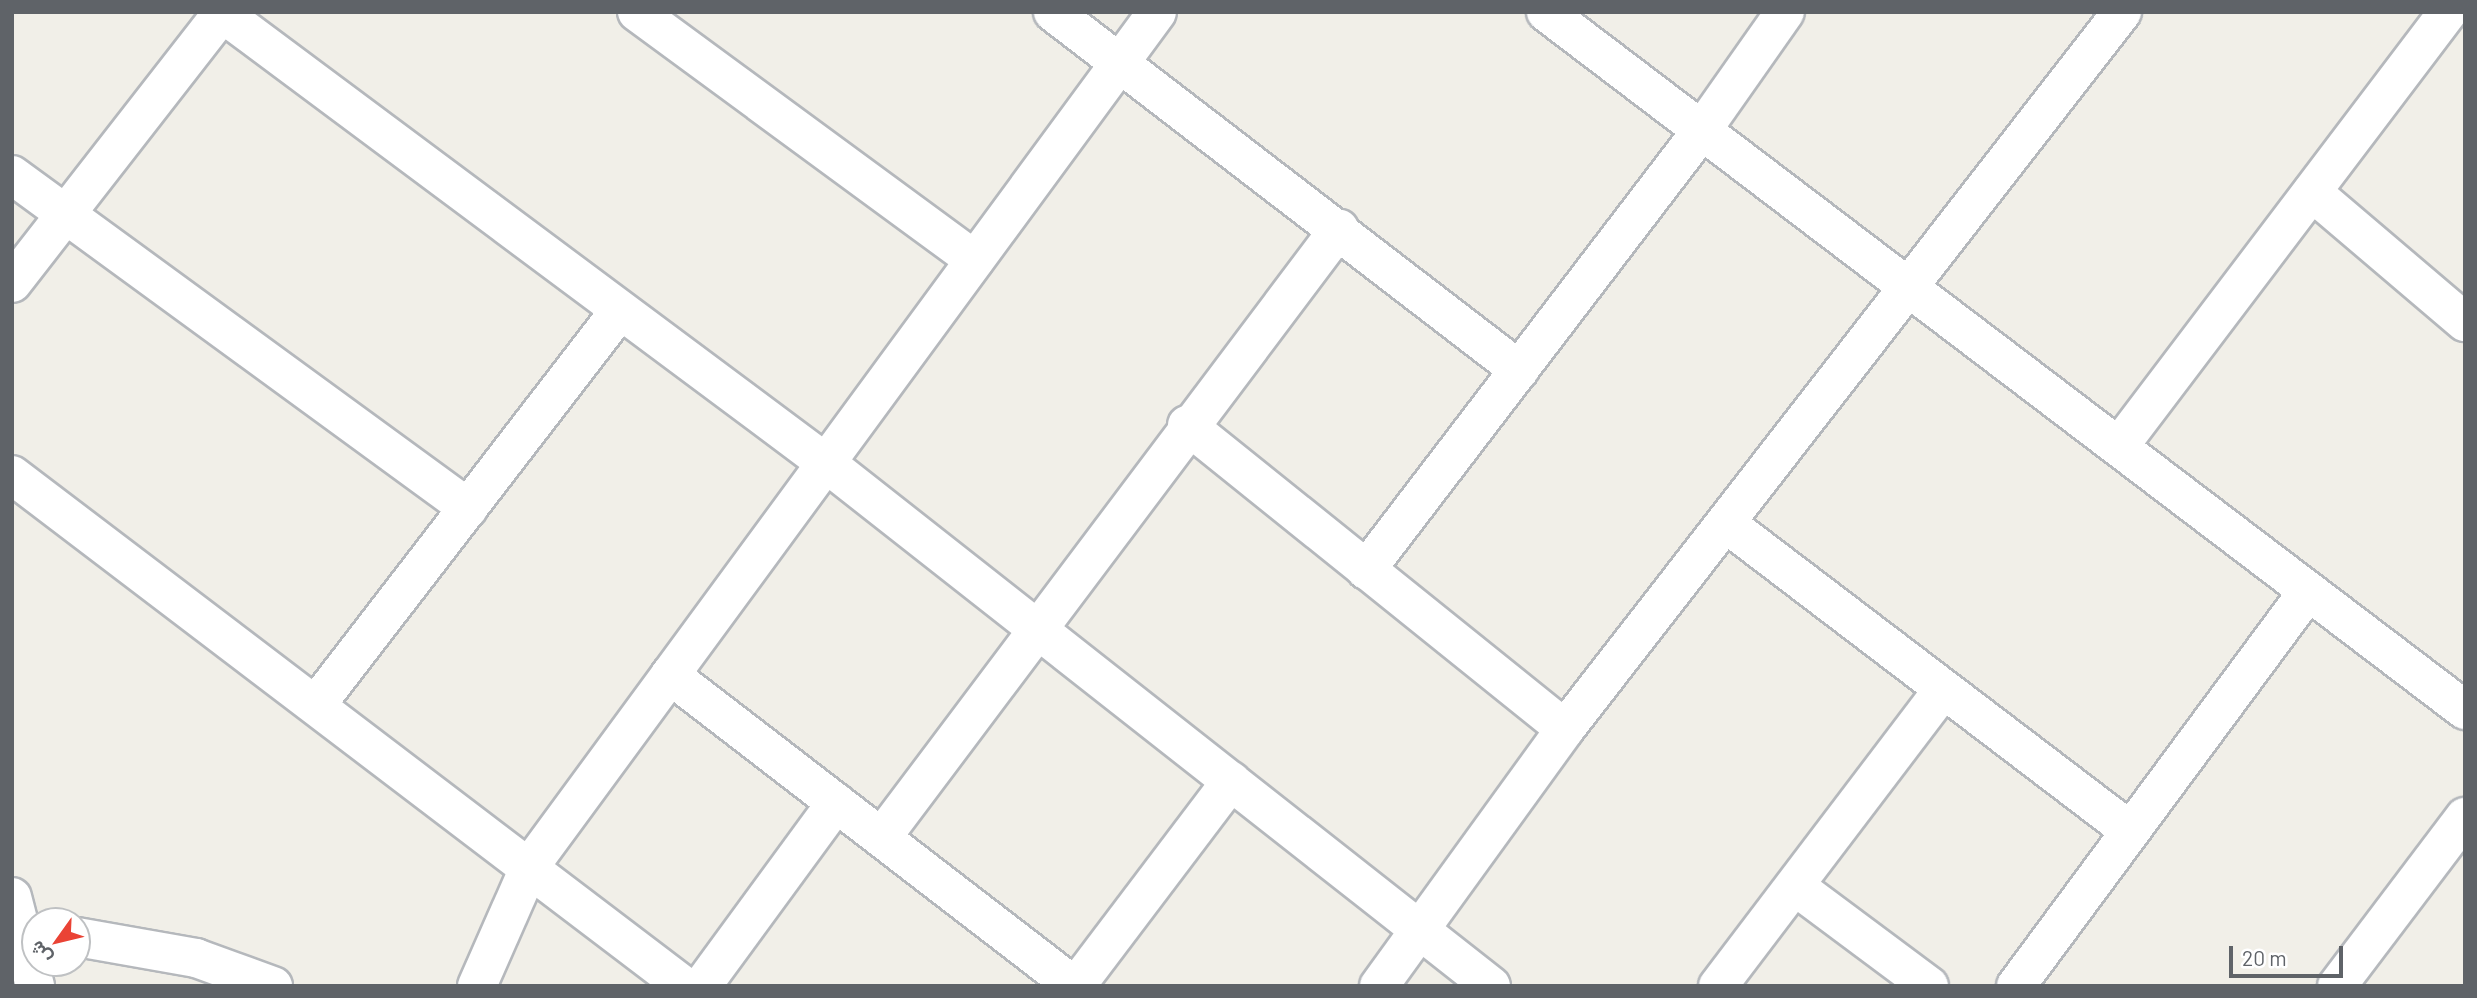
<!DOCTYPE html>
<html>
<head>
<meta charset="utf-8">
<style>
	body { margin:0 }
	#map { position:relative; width:2477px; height:998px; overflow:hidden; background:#f1efe8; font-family:Barlow,Vazirmatn,sans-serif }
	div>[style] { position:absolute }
	.roads { filter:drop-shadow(2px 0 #b5b8bc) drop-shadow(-2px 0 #b5b8bc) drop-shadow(0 2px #b5b8bc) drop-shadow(0 -2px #b5b8bc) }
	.street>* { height:38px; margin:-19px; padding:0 19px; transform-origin:19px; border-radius:19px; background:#fff }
	.secondary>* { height:38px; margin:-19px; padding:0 19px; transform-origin:19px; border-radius:19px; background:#fff }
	span { translate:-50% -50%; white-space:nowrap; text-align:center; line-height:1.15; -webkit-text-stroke:5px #fff; paint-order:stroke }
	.frame { position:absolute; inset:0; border:14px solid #5f6368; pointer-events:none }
	.north { position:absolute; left:21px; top:907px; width:70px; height:70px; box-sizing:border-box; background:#fff; border:2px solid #bfc1c3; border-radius:50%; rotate:236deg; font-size:19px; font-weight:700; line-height:28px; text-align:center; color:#5f6368 }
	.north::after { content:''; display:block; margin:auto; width:24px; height:32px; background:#ea4335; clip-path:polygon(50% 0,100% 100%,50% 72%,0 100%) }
	.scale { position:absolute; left:2229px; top:946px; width:114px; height:32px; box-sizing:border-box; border:4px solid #5f6368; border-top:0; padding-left:9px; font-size:21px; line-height:24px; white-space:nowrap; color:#5f6368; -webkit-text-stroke:5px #fff; paint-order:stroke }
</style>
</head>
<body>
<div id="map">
	<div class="roads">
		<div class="street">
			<i style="left:637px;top:12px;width:419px;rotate:36.3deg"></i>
			<i style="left:1053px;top:12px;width:588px;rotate:37.53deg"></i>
			<i style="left:222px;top:13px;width:753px;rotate:36.69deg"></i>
			<i style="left:826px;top:463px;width:846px;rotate:38.18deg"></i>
			<i style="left:12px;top:175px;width:565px;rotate:36.14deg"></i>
			<i style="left:2312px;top:192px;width:201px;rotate:40.4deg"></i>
			<i style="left:12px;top:283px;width:343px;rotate:-52.1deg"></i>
			<i style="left:1187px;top:425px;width:485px;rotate:38.8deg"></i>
			<i style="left:2120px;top:445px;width:543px;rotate:-52.86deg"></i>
			<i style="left:12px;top:475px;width:844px;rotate:37.25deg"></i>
			<i style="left:1727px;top:524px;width:505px;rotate:37.28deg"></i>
			<i style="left:1366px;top:570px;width:554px;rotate:-52.63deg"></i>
			<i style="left:1702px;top:130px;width:144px;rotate:-54.9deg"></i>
			<i style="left:670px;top:675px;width:510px;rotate:37.59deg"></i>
			<i style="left:316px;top:705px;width:498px;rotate:-52.4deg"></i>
			<i style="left:882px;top:837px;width:761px;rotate:-53.07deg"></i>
			<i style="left:1795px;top:886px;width:167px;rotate:36.7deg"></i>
			<i style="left:12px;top:897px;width:92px;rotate:75.5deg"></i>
			<i style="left:77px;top:937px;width:121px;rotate:10deg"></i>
			<i style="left:196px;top:958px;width:82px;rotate:20deg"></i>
			<i style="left:477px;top:986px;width:131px;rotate:-66.2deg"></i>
			<i style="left:530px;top:866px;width:1059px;rotate:-53.71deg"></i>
			<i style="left:702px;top:986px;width:227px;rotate:-53.8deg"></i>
			<i style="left:1076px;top:986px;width:257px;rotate:-52.9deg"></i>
			<i style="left:1379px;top:986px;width:317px;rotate:-54.1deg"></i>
			<i style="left:1565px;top:729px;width:908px;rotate:-52.16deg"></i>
			<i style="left:1718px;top:986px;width:369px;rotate:-52.8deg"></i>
			<i style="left:2016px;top:986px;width:491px;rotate:-53.5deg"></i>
			<i style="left:2337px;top:986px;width:212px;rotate:-52.9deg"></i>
		</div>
		<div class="secondary">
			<i style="left:1546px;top:12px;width:1154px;rotate:37.22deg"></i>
		</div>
	</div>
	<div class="frame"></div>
	<div class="north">ش</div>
	<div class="scale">20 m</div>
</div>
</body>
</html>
